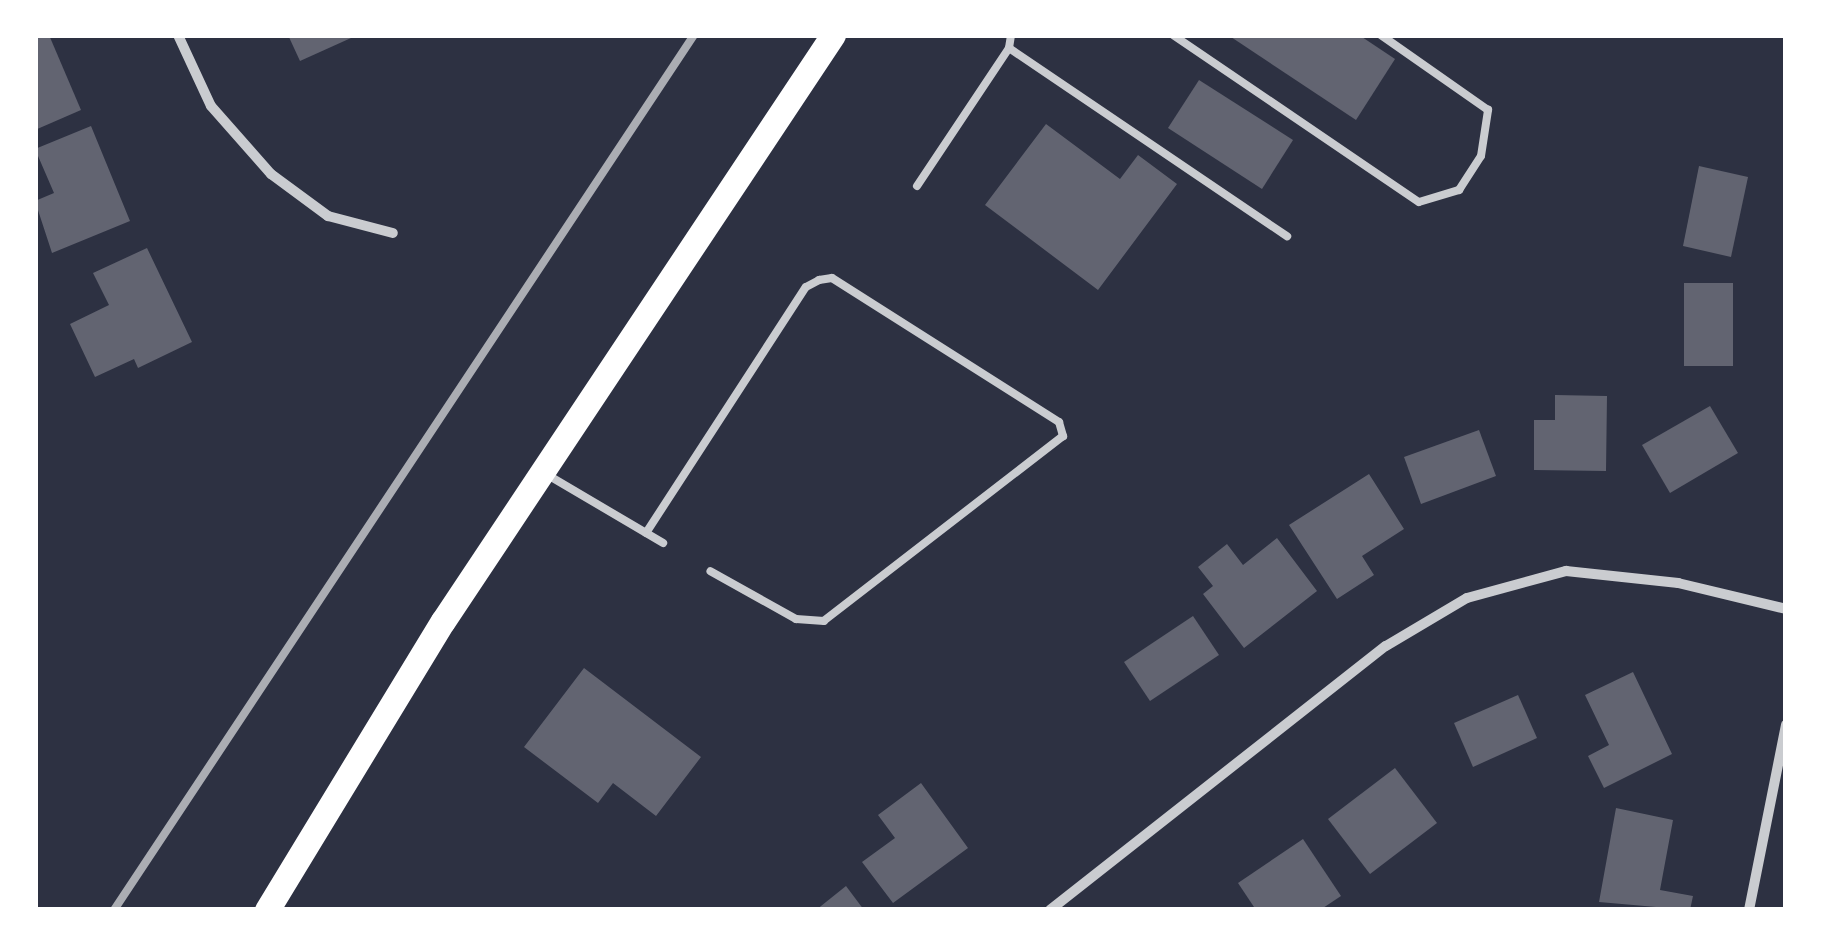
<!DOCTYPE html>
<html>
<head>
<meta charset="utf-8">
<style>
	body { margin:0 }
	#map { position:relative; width:1821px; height:945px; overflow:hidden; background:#2d3142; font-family:"Roboto Serif",serif }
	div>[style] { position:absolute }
	.building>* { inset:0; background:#626471 }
	.service>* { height:8px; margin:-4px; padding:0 4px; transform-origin:4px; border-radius:4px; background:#caccd0 }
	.minor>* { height:10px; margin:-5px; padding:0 5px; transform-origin:5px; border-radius:5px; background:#caccd0 }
	.primary>* { height:25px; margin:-12.5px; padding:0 12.5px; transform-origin:12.5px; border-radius:12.5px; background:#fff }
	.rail>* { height:8px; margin:-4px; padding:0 4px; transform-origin:4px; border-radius:4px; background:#abadb3 }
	span { translate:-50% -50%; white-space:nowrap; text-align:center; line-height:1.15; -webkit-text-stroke:8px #fff; paint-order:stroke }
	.frame { position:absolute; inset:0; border:38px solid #fff; pointer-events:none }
</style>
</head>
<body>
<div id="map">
	<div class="building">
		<i style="clip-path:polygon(35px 35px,49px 35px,81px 110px,35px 130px)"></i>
		<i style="clip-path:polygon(288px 35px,350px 35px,351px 38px,300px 61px)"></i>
		<i style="clip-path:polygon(1228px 35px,1359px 35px,1395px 59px,1356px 120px)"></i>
		<i style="clip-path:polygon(1199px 80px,1293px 140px,1262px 189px,1168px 128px)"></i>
		<i style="clip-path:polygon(1046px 124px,1120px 179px,1138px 155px,1177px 184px,1098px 290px,985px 205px)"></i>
		<i style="clip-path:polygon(91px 126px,130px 221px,52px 253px,35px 201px,54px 193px,35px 149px)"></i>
		<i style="clip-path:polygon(1699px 166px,1748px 177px,1731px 257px,1683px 246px)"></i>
		<i style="clip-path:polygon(147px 248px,192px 342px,138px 368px,134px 359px,95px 377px,70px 324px,109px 305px,93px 273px)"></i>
		<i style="clip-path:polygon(1684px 283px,1733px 283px,1733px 366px,1684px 366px)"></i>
		<i style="clip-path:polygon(1555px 395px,1607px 396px,1606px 471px,1534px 470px,1534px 420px,1555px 420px)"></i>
		<i style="clip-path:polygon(1710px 406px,1738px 453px,1670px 493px,1642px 445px)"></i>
		<i style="clip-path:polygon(1479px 430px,1496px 476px,1421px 504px,1404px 457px)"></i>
		<i style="clip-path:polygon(1369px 474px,1404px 529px,1362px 556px,1374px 575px,1337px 599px,1289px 525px)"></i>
		<i style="clip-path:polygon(1277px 538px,1317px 591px,1244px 648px,1203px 594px,1213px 586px,1198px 567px,1227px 544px,1243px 565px)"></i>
		<i style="clip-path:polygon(1193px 616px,1219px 655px,1150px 701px,1124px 662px)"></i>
		<i style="clip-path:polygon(584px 668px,701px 757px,656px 816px,613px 783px,598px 803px,524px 747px)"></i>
		<i style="clip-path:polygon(1633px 672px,1672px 754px,1604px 788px,1588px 756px,1609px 745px,1585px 695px)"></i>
		<i style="clip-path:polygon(1518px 695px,1537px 738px,1473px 767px,1454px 723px)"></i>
		<i style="clip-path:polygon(1395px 768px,1437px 823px,1370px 874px,1328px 819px)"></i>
		<i style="clip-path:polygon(921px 783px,968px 848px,893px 903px,862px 862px,895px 838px,878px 815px)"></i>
		<i style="clip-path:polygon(1616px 808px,1673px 820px,1660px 890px,1693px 896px,1690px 910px,1599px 902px)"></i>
		<i style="clip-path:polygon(1303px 839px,1341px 896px,1320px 910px,1256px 910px,1238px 883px)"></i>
		<i style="clip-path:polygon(846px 886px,864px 910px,816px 910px)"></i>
	</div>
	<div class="service">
		<i style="left:1173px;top:35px;width:297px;rotate:34.2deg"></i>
		<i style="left:1419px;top:202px;width:42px;rotate:-16.7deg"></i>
		<i style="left:1459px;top:190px;width:40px;rotate:-57.1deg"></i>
		<i style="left:1481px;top:156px;width:47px;rotate:-81.3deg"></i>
		<i style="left:1488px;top:110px;width:131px;rotate:-145deg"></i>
		<i style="left:1009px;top:48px;width:336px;rotate:34.1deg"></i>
		<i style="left:917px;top:186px;width:166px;rotate:-56.3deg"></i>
		<i style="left:1009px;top:48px;width:13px;rotate:-81deg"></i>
		<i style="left:546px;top:474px;width:136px;rotate:30.5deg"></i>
		<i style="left:646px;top:533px;width:293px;rotate:-57deg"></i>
		<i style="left:806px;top:287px;width:15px;rotate:-28deg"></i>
		<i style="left:819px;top:280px;width:13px;rotate:-9deg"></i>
		<i style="left:832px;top:278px;width:269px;rotate:32.4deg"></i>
		<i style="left:1059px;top:422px;width:15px;rotate:74deg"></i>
		<i style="left:1063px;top:436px;width:302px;rotate:142.3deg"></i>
		<i style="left:824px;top:621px;width:28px;rotate:-176deg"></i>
		<i style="left:796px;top:619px;width:98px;rotate:-150.8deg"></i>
	</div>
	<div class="minor">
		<i style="left:178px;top:35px;width:78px;rotate:65.1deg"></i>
		<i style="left:211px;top:106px;width:91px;rotate:48.6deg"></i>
		<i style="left:271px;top:174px;width:71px;rotate:36.4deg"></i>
		<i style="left:328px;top:216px;width:67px;rotate:14.7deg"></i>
		<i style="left:1050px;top:910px;width:427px;rotate:-38.2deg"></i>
		<i style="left:1386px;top:646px;width:94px;rotate:-30.7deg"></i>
		<i style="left:1467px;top:598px;width:103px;rotate:-15.3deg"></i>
		<i style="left:1566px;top:571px;width:113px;rotate:6.1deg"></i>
		<i style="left:1678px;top:583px;width:111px;rotate:13.5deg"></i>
		<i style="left:1749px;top:910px;width:189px;rotate:-78.7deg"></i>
	</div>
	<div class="primary">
		<i style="left:267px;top:910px;width:338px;rotate:-58.7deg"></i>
		<i style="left:443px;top:621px;width:704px;rotate:-56.36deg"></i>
	</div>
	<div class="rail">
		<i style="left:114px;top:910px;width:1050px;rotate:-56.46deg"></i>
	</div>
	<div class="frame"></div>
</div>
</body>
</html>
